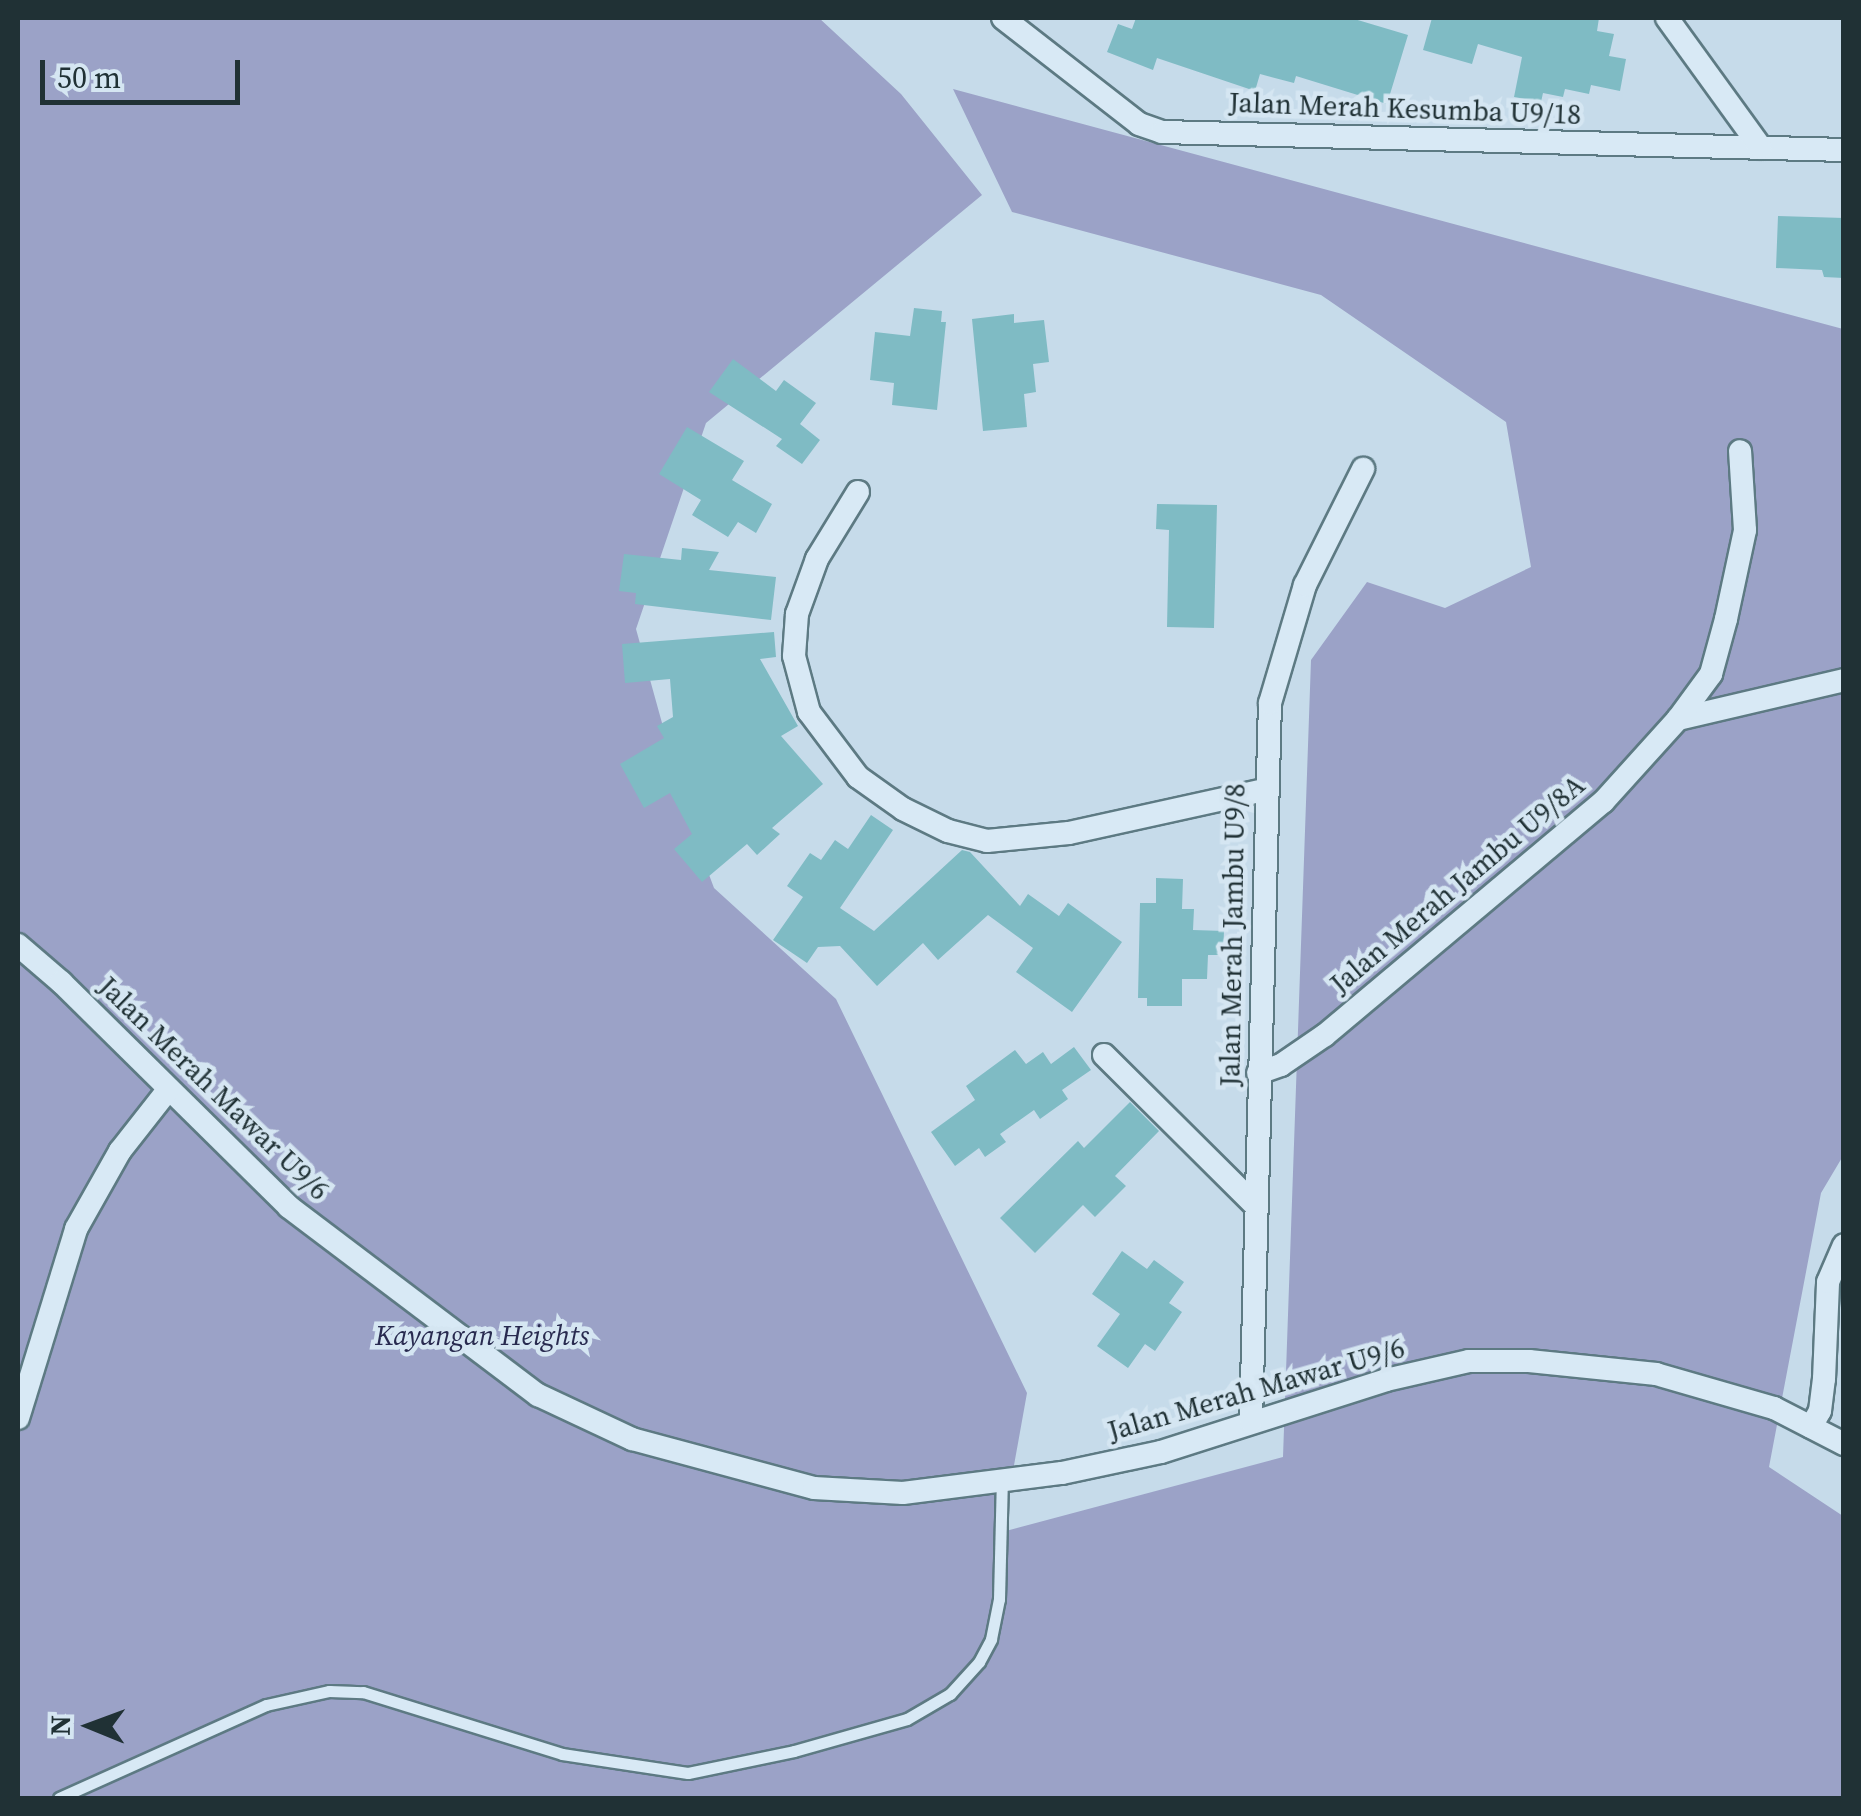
<!DOCTYPE html>
<html>
<head>
<meta charset="utf-8">
<style>
	body { margin:0 }
	#map { position:relative; width:1861px; height:1816px; overflow:hidden; background:#c6dbea; font-family:"Source Serif 4",serif }
	div>[style] { position:absolute }
	.green>* { inset:0; background:#9ba2c7 }
	.building>* { inset:0; background:#7fbbc4 }
	.roads { filter:drop-shadow(2px 0 #5d7a83) drop-shadow(-2px 0 #5d7a83) drop-shadow(0 2px #5d7a83) drop-shadow(0 -2px #5d7a83) }
	.service>* { height:11px; margin:-5.5px; padding:0 5.5px; transform-origin:5.5px; border-radius:5.5px; background:#d8e9f5 }
	.minor>* { height:22px; margin:-11px; padding:0 11px; transform-origin:11px; border-radius:11px; background:#d8e9f5 }
	span { translate:-50% -50%; white-space:nowrap; text-align:center; line-height:1.15; -webkit-text-stroke:9px #d5e6f2; paint-order:stroke }
	.street-label { font-size:28px; color:#203135 }
	.park-label { font-size:28px; color:#282a4f; font-style:italic }
	.frame { position:absolute; inset:0; border:20px solid #203135; pointer-events:none }
	.north { position:absolute; left:40px; top:1676px; width:100px; height:100px; -webkit-text-stroke:8px #d5e6f2; paint-order:stroke; rotate:271deg; font-size:28px; font-weight:700; line-height:40px; text-align:center; color:#203135 }
	.north::after { content:''; display:block; margin:auto; width:35px; height:45px; background:#203135; clip-path:polygon(50% 0,100% 100%,50% 72%,0 100%) }
	.scale { position:absolute; left:40px; top:60px; width:200px; height:45px; box-sizing:border-box; border:5px solid #203135; border-top:0; padding-left:12px; font-size:30px; line-height:35px; white-space:nowrap; color:#203135; -webkit-text-stroke:8px #d5e6f2; paint-order:stroke }
</style>
</head>
<body>
<div id="map">
	<div class="green">
		<i style="clip-path:polygon(18px 18px,819px 18px,901px 94px,982px 195px,706px 423px,636px 629px,690px 824px,714px 888px,836px 999px,1027px 1393px,1002px 1532px,1283px 1457px,1311px 660px,1367px 582px,1445px 608px,1531px 567px,1506px 422px,1321px 295px,1012px 212px,953px 89px,1843px 329px,1843px 1156px,1821px 1193px,1769px 1467px,1843px 1516px,1843px 1798px,18px 1798px)"></i>
	</div>
	<div class="building">
		<i style="clip-path:polygon(1136px 18px,1351px 18px,1408px 35px,1387px 104px,1296px 76px,1294px 83px,1260px 74px,1255px 91px,1157px 58px,1153px 70px,1107px 52px,1118px 24px,1132px 29px)"></i>
		<i style="clip-path:polygon(1432px 18px,1599px 18px,1597px 31px,1614px 34px,1609px 56px,1626px 59px,1620px 91px,1591px 85px,1589px 94px,1565px 89px,1563px 97px,1543px 93px,1541px 102px,1514px 97px,1522px 57px,1478px 44px,1472px 64px,1423px 50px)"></i>
		<i style="clip-path:polygon(1778px 216px,1844px 218px,1844px 278px,1824px 277px,1822px 270px,1776px 268px)"></i>
		<i style="clip-path:polygon(914px 308px,942px 311px,941px 322px,946px 322px,937px 410px,892px 405px,894px 383px,870px 380px,875px 332px,910px 336px)"></i>
		<i style="clip-path:polygon(1014px 314px,1014px 323px,1044px 320px,1049px 362px,1033px 364px,1036px 392px,1024px 394px,1027px 427px,983px 431px,972px 319px)"></i>
		<i style="clip-path:polygon(733px 359px,776px 391px,784px 380px,816px 403px,800px 424px,820px 440px,802px 464px,776px 446px,782px 439px,709px 392px)"></i>
		<i style="clip-path:polygon(687px 427px,744px 461px,732px 480px,772px 504px,756px 533px,738px 522px,728px 537px,692px 515px,701px 500px,659px 474px)"></i>
		<i style="clip-path:polygon(1157px 504px,1217px 505px,1214px 628px,1167px 627px,1169px 530px,1156px 529px)"></i>
		<i style="clip-path:polygon(682px 548px,719px 552px,709px 570px,776px 577px,771px 620px,635px 604px,636px 593px,619px 591px,624px 554px,681px 560px)"></i>
		<i style="clip-path:polygon(774px 632px,776px 657px,760px 659px,798px 726px,781px 736px,823px 784px,772px 828px,780px 834px,757px 855px,747px 844px,702px 882px,674px 849px,692px 834px,670px 793px,644px 808px,620px 764px,664px 738px,657px 726px,673px 717px,670px 679px,625px 683px,622px 644px)"></i>
		<i style="clip-path:polygon(871px 815px,893px 830px,840px 908px,874px 931px,962px 850px,970px 852px,1020px 906px,1028px 894px,1059px 916px,1068px 903px,1122px 942px,1072px 1012px,1016px 972px,1033px 948px,988px 915px,938px 960px,923px 943px,877px 986px,840px 946px,818px 947px,807px 963px,773px 940px,803px 897px,787px 886px,810px 853px,821px 860px,835px 840px,848px 849px)"></i>
		<i style="clip-path:polygon(1156px 878px,1183px 879px,1182px 909px,1194px 909px,1193px 930px,1224px 931px,1223px 955px,1208px 955px,1207px 979px,1182px 979px,1182px 1006px,1147px 1006px,1147px 998px,1138px 998px,1140px 903px,1156px 903px)"></i>
		<i style="clip-path:polygon(1074px 1047px,1091px 1070px,1062px 1090px,1068px 1099px,1040px 1119px,1034px 1110px,1000px 1134px,1006px 1142px,985px 1157px,979px 1148px,955px 1166px,931px 1132px,975px 1100px,966px 1086px,1015px 1050px,1026px 1064px,1043px 1052px,1051px 1064px)"></i>
		<i style="clip-path:polygon(1130px 1102px,1159px 1131px,1115px 1176px,1126px 1186px,1095px 1217px,1083px 1205px,1035px 1253px,1000px 1218px,1078px 1141px,1084px 1148px)"></i>
		<i style="clip-path:polygon(1122px 1251px,1147px 1269px,1154px 1260px,1184px 1282px,1169px 1303px,1182px 1312px,1155px 1351px,1145px 1344px,1128px 1368px,1097px 1346px,1120px 1314px,1092px 1294px)"></i>
	</div>
	<div class="roads">
		<div class="service">
			<i style="left:59px;top:1798px;width:227px;rotate:-24.2deg"></i>
			<i style="left:266px;top:1705px;width:65px;rotate:-12.5deg"></i>
			<i style="left:329px;top:1691px;width:34px;rotate:2deg"></i>
			<i style="left:363px;top:1692px;width:208px;rotate:17.3deg"></i>
			<i style="left:562px;top:1754px;width:127px;rotate:8.6deg"></i>
			<i style="left:688px;top:1773px;width:108px;rotate:-11.7deg"></i>
			<i style="left:794px;top:1751px;width:117px;rotate:-15.8deg"></i>
			<i style="left:907px;top:1719px;width:50px;rotate:-30.2deg"></i>
			<i style="left:950px;top:1694px;width:43px;rotate:-47.8deg"></i>
			<i style="left:979px;top:1662px;width:26px;rotate:-62deg"></i>
			<i style="left:991px;top:1639px;width:41px;rotate:-78.7deg"></i>
			<i style="left:999px;top:1599px;width:119px;rotate:-88.6deg"></i>
		</div>
		<div class="minor">
			<i style="left:1003px;top:18px;width:172px;rotate:37.9deg"></i>
			<i style="left:1139px;top:124px;width:24px;rotate:19deg"></i>
			<i style="left:1162px;top:132px;width:682px;rotate:1.51deg"></i>
			<i style="left:1667px;top:18px;width:160px;rotate:54.1deg"></i>
			<i style="left:858px;top:492px;width:79px;rotate:121.5deg"></i>
			<i style="left:817px;top:559px;width:59px;rotate:110deg"></i>
			<i style="left:797px;top:614px;width:42px;rotate:94.1deg"></i>
			<i style="left:794px;top:656px;width:58px;rotate:75deg"></i>
			<i style="left:809px;top:712px;width:81px;rotate:53deg"></i>
			<i style="left:858px;top:777px;width:55px;rotate:35.4deg"></i>
			<i style="left:903px;top:809px;width:50px;rotate:26.1deg"></i>
			<i style="left:948px;top:831px;width:40px;rotate:14.4deg"></i>
			<i style="left:987px;top:841px;width:82px;rotate:-5.6deg"></i>
			<i style="left:1069px;top:833px;width:201px;rotate:-12.4deg"></i>
			<i style="left:1678px;top:719px;width:171px;rotate:-13.2deg"></i>
			<i style="left:18px;top:945px;width:57px;rotate:40.7deg"></i>
			<i style="left:61px;top:982px;width:320px;rotate:44.6deg"></i>
			<i style="left:289px;top:1207px;width:312px;rotate:37.1deg"></i>
			<i style="left:538px;top:1395px;width:104px;rotate:25.1deg"></i>
			<i style="left:632px;top:1439px;width:188px;rotate:15.1deg"></i>
			<i style="left:814px;top:1488px;width:89px;rotate:3.2deg"></i>
			<i style="left:903px;top:1493px;width:160px;rotate:-7.2deg"></i>
			<i style="left:1062px;top:1473px;width:101px;rotate:-12deg"></i>
			<i style="left:1161px;top:1452px;width:236px;rotate:-17.7deg"></i>
			<i style="left:1386px;top:1380px;width:85px;rotate:-12.9deg"></i>
			<i style="left:1469px;top:1361px;width:60px"></i>
			<i style="left:1529px;top:1361px;width:128px;rotate:5.8deg"></i>
			<i style="left:1656px;top:1374px;width:123px;rotate:16.1deg"></i>
			<i style="left:1774px;top:1408px;width:79px;rotate:27.2deg"></i>
			<i style="left:1104px;top:1055px;width:213px;rotate:44.8deg"></i>
			<i style="left:1258px;top:1073px;width:24px;rotate:-19deg"></i>
			<i style="left:1281px;top:1065px;width:53px;rotate:-34.3deg"></i>
			<i style="left:1325px;top:1035px;width:363px;rotate:-40deg"></i>
			<i style="left:1603px;top:802px;width:112px;rotate:-47.9deg"></i>
			<i style="left:1678px;top:719px;width:56px;rotate:-53.7deg"></i>
			<i style="left:1711px;top:674px;width:57px;rotate:-74.7deg"></i>
			<i style="left:1726px;top:619px;width:91px;rotate:-77.9deg"></i>
			<i style="left:1745px;top:530px;width:79px;rotate:-93.6deg"></i>
			<i style="left:18px;top:1418px;width:198px;rotate:-72.9deg"></i>
			<i style="left:76px;top:1229px;width:90px;rotate:-60.6deg"></i>
			<i style="left:120px;top:1151px;width:76px;rotate:-51.9deg"></i>
			<i style="left:1251px;top:1422px;width:719px;rotate:-88.49deg"></i>
			<i style="left:1270px;top:703px;width:123px;rotate:-73.5deg"></i>
			<i style="left:1305px;top:585px;width:130px;rotate:-63.4deg"></i>
			<i style="left:1811px;top:1427px;width:18px;rotate:-61deg"></i>
			<i style="left:1820px;top:1411px;width:32px;rotate:-83deg"></i>
			<i style="left:1824px;top:1379px;width:97px;rotate:-87.6deg"></i>
			<i style="left:1828px;top:1282px;width:40px;rotate:-66.6deg"></i>
		</div>
	</div>
	<div class="street-label">
		<span style="left:1405px;top:108px;rotate:2deg">Jalan Merah Kesumba U9/18</span>
		<span style="left:1457px;top:884px;rotate:-40deg">Jalan Merah Jambu U9/8A</span>
		<span style="left:1232px;top:935px;rotate:-89deg">Jalan Merah Jambu U9/8</span>
		<span style="left:214px;top:1088px;rotate:44deg">Jalan Merah Mawar U9/6</span>
		<span style="left:1256px;top:1389px;rotate:-16deg">Jalan Merah Mawar U9/6</span>
	</div>
	<div class="park-label">
		<span style="left:482px;top:1335px">Kayangan Heights</span>
	</div>
	<div class="frame"></div>
	<div class="north">N</div>
	<div class="scale">50 m</div>
</div>
</body>
</html>
